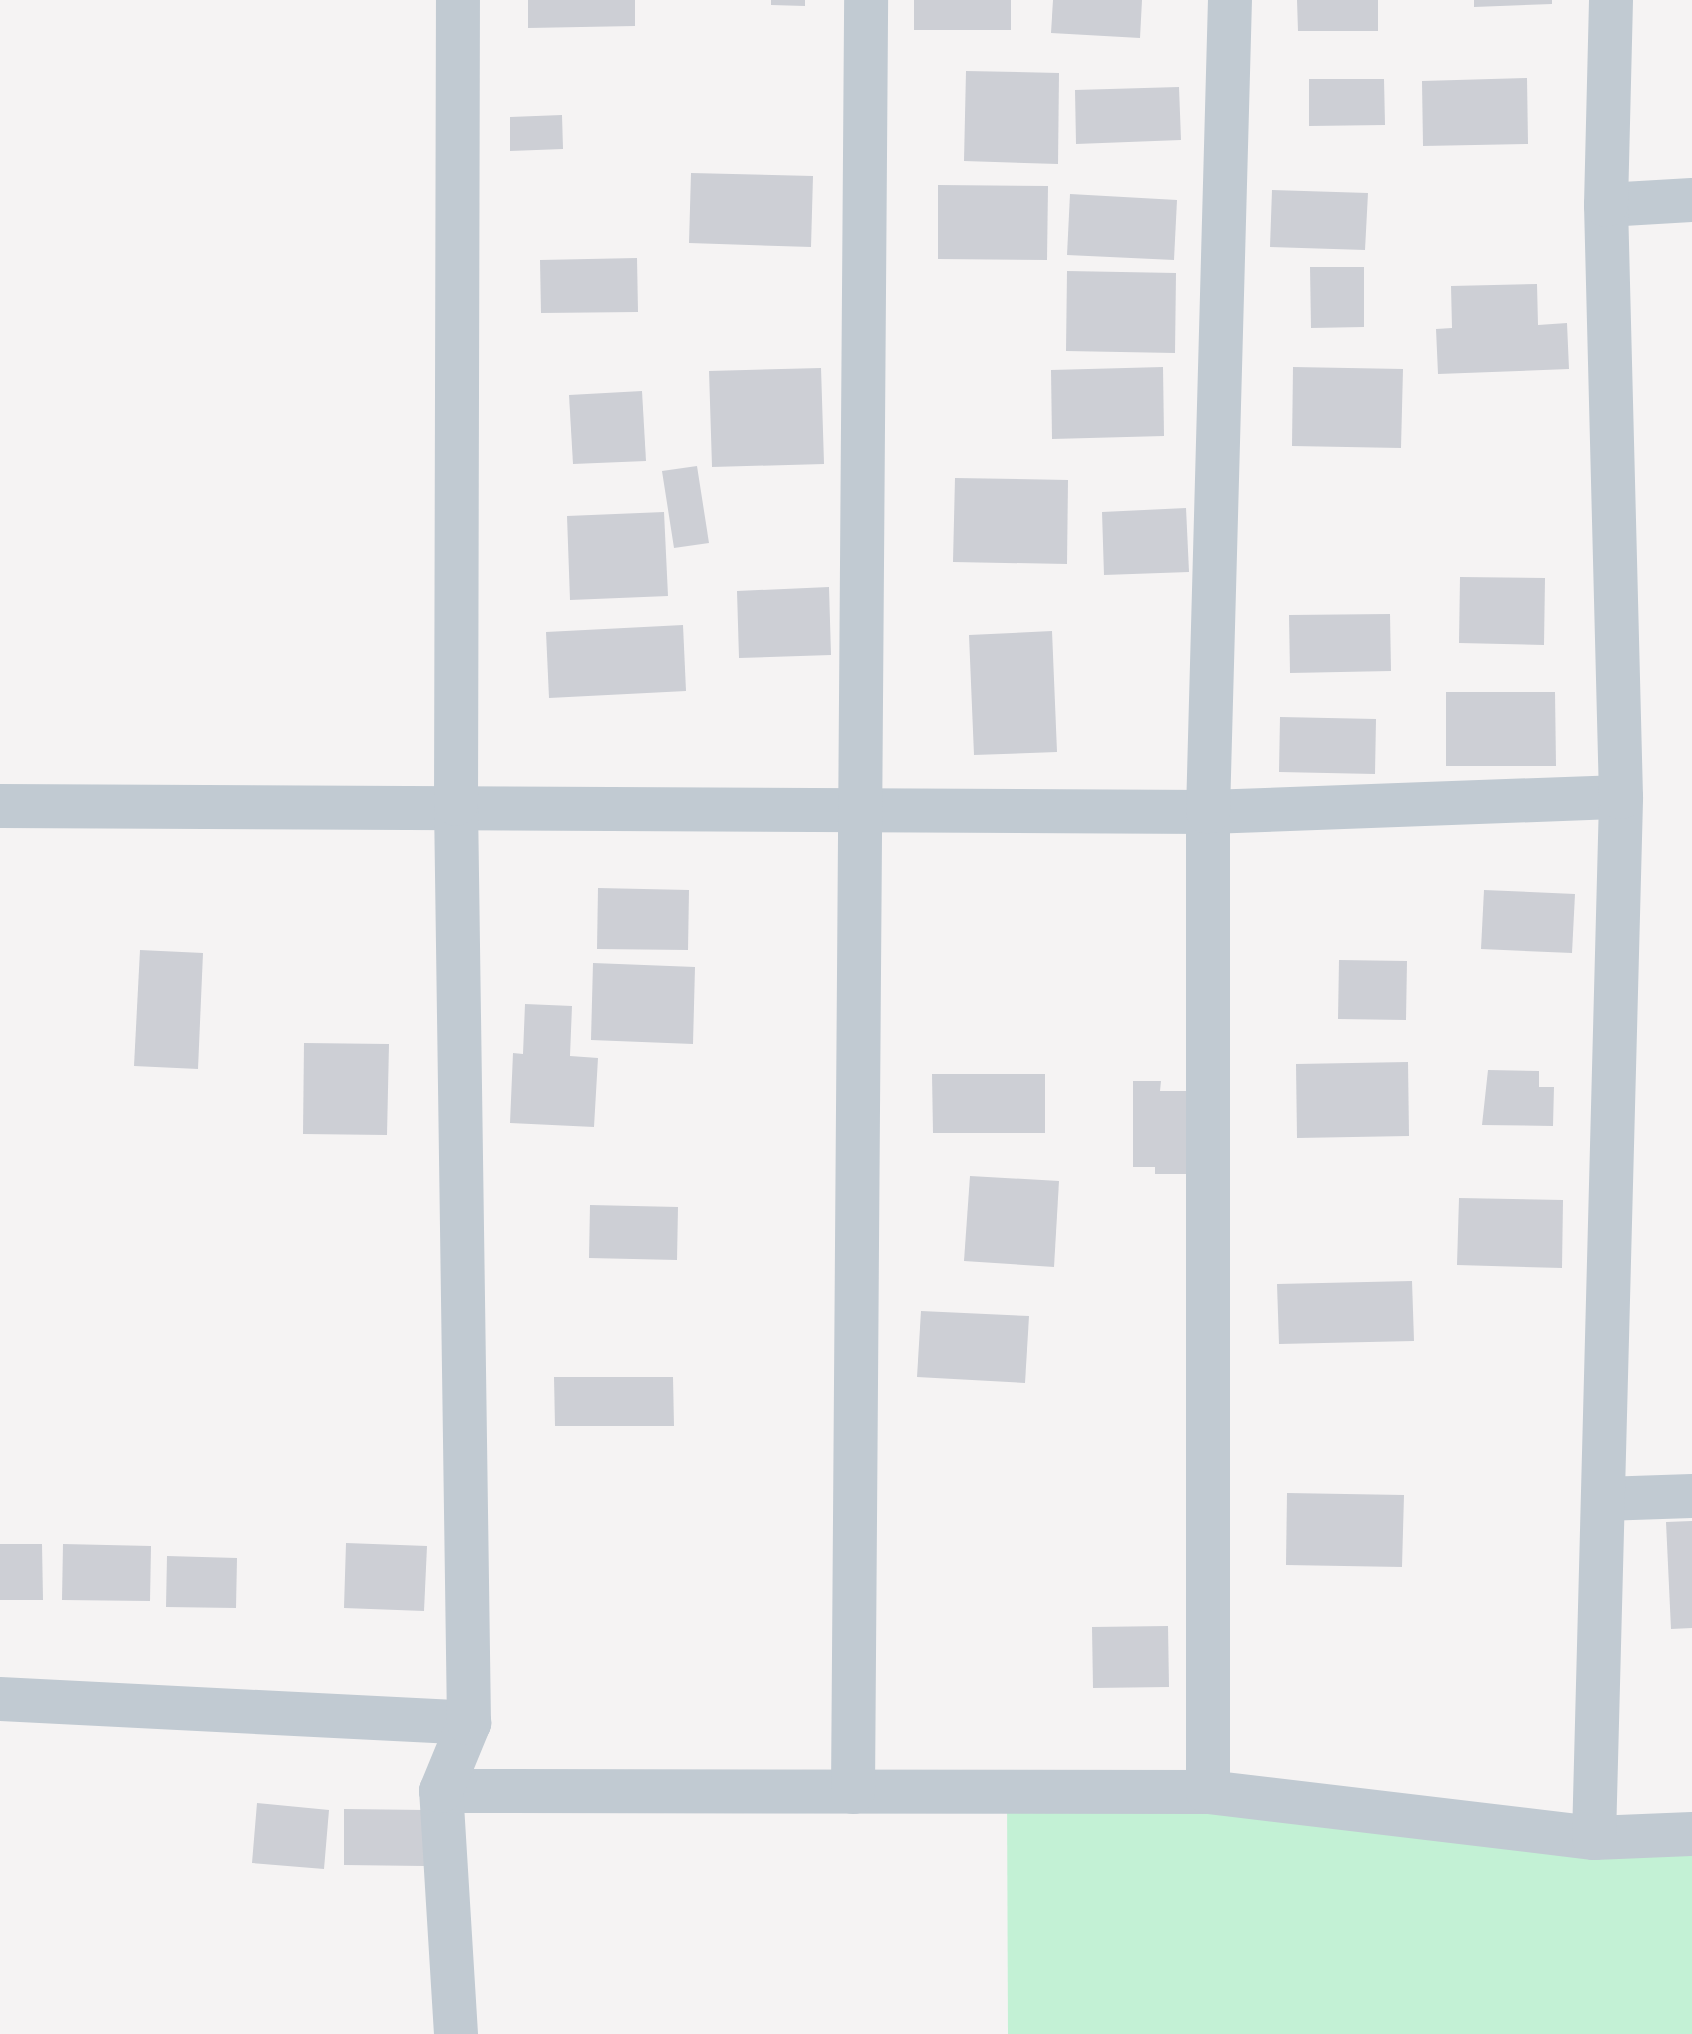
<!DOCTYPE html>
<html>
<head>
<meta charset="utf-8">
<style>
	body { margin:0 }
	#map { position:relative; width:1692px; height:2034px; overflow:hidden; background:#f5f3f3; font-family:"Exo 2",sans-serif }
	div>[style] { position:absolute }
	.green>* { inset:0; background:#c3f1d5 }
	.building>* { inset:0; background:#cdcfd5 }
	.street>* { height:44px; margin:-22px; padding:0 22px; transform-origin:22px; border-radius:22px; background:#c1cad2 }
	span { translate:-50% -50%; white-space:nowrap; text-align:center; line-height:1.15; -webkit-text-stroke:6px #fff; paint-order:stroke }
</style>
</head>
<body>
<div id="map">
	<div class="green">
		<i style="clip-path:polygon(1007px 1792px,1692px 1834px,1692px 2034px,1008px 2034px)"></i>
	</div>
	<div class="building">
		<i style="clip-path:polygon(528px 0,635px 0,635px 26px,528px 28px)"></i>
		<i style="clip-path:polygon(771px 0,805px 0,805px 6px,771px 5px)"></i>
		<i style="clip-path:polygon(914px 0,1011px 0,1011px 30px,914px 30px)"></i>
		<i style="clip-path:polygon(1053px 0,1142px 0,1140px 38px,1051px 33px)"></i>
		<i style="clip-path:polygon(1297px 0,1378px 0,1378px 31px,1298px 31px)"></i>
		<i style="clip-path:polygon(1474px 0,1552px 0,1552px 4px,1474px 7px)"></i>
		<i style="clip-path:polygon(966px 71px,1059px 73px,1058px 164px,964px 161px)"></i>
		<i style="clip-path:polygon(1527px 78px,1528px 144px,1423px 146px,1422px 81px)"></i>
		<i style="clip-path:polygon(1309px 79px,1384px 79px,1385px 125px,1309px 126px)"></i>
		<i style="clip-path:polygon(1179px 87px,1181px 140px,1076px 144px,1075px 90px)"></i>
		<i style="clip-path:polygon(562px 115px,563px 149px,510px 151px,510px 117px)"></i>
		<i style="clip-path:polygon(691px 173px,813px 176px,811px 247px,689px 243px)"></i>
		<i style="clip-path:polygon(938px 185px,1048px 186px,1047px 260px,938px 259px)"></i>
		<i style="clip-path:polygon(1272px 190px,1368px 193px,1365px 250px,1270px 247px)"></i>
		<i style="clip-path:polygon(1070px 194px,1177px 200px,1174px 260px,1067px 255px)"></i>
		<i style="clip-path:polygon(637px 258px,638px 312px,541px 313px,540px 260px)"></i>
		<i style="clip-path:polygon(1310px 267px,1364px 267px,1364px 327px,1311px 328px)"></i>
		<i style="clip-path:polygon(1067px 271px,1176px 273px,1175px 353px,1066px 351px)"></i>
		<i style="clip-path:polygon(1537px 284px,1538px 325px,1567px 323px,1569px 369px,1438px 374px,1436px 329px,1452px 328px,1451px 286px)"></i>
		<i style="clip-path:polygon(1163px 367px,1164px 436px,1052px 439px,1051px 370px)"></i>
		<i style="clip-path:polygon(1293px 367px,1403px 369px,1401px 448px,1292px 446px)"></i>
		<i style="clip-path:polygon(821px 368px,824px 464px,712px 467px,709px 371px)"></i>
		<i style="clip-path:polygon(642px 391px,646px 461px,573px 464px,569px 395px)"></i>
		<i style="clip-path:polygon(697px 466px,709px 543px,674px 548px,662px 471px)"></i>
		<i style="clip-path:polygon(955px 478px,1068px 480px,1067px 564px,953px 562px)"></i>
		<i style="clip-path:polygon(1186px 508px,1189px 572px,1104px 575px,1102px 512px)"></i>
		<i style="clip-path:polygon(664px 512px,668px 596px,570px 600px,567px 516px)"></i>
		<i style="clip-path:polygon(1460px 577px,1545px 578px,1544px 645px,1459px 643px)"></i>
		<i style="clip-path:polygon(829px 587px,831px 655px,739px 658px,737px 591px)"></i>
		<i style="clip-path:polygon(1390px 614px,1391px 671px,1290px 673px,1289px 615px)"></i>
		<i style="clip-path:polygon(683px 625px,686px 691px,549px 698px,546px 632px)"></i>
		<i style="clip-path:polygon(1052px 631px,1057px 752px,974px 755px,969px 635px)"></i>
		<i style="clip-path:polygon(1446px 692px,1555px 692px,1556px 766px,1446px 766px)"></i>
		<i style="clip-path:polygon(1280px 717px,1376px 719px,1375px 774px,1279px 772px)"></i>
		<i style="clip-path:polygon(598px 888px,689px 890px,688px 950px,597px 949px)"></i>
		<i style="clip-path:polygon(1484px 890px,1575px 894px,1572px 953px,1481px 949px)"></i>
		<i style="clip-path:polygon(140px 950px,203px 953px,198px 1069px,134px 1066px)"></i>
		<i style="clip-path:polygon(1339px 960px,1407px 961px,1406px 1020px,1338px 1019px)"></i>
		<i style="clip-path:polygon(593px 963px,695px 967px,693px 1044px,591px 1040px)"></i>
		<i style="clip-path:polygon(525px 1004px,572px 1006px,570px 1056px,598px 1058px,594px 1127px,510px 1123px,513px 1053px,523px 1054px)"></i>
		<i style="clip-path:polygon(304px 1043px,389px 1044px,387px 1135px,303px 1134px)"></i>
		<i style="clip-path:polygon(1408px 1062px,1409px 1136px,1297px 1138px,1296px 1064px)"></i>
		<i style="clip-path:polygon(1488px 1070px,1539px 1071px,1539px 1087px,1554px 1087px,1553px 1126px,1482px 1125px)"></i>
		<i style="clip-path:polygon(932px 1074px,1045px 1074px,1045px 1133px,933px 1133px)"></i>
		<i style="clip-path:polygon(1133px 1081px,1161px 1081px,1160px 1091px,1200px 1091px,1199px 1174px,1155px 1174px,1155px 1167px,1133px 1167px)"></i>
		<i style="clip-path:polygon(970px 1176px,1059px 1181px,1054px 1267px,964px 1261px)"></i>
		<i style="clip-path:polygon(1459px 1198px,1563px 1200px,1562px 1268px,1457px 1265px)"></i>
		<i style="clip-path:polygon(590px 1205px,678px 1207px,677px 1260px,589px 1258px)"></i>
		<i style="clip-path:polygon(1412px 1281px,1414px 1341px,1279px 1344px,1277px 1284px)"></i>
		<i style="clip-path:polygon(921px 1311px,1029px 1316px,1025px 1383px,917px 1377px)"></i>
		<i style="clip-path:polygon(554px 1377px,673px 1377px,674px 1426px,555px 1426px)"></i>
		<i style="clip-path:polygon(1287px 1493px,1404px 1495px,1402px 1567px,1286px 1565px)"></i>
		<i style="clip-path:polygon(1692px 1521px,1692px 1628px,1671px 1629px,1666px 1522px)"></i>
		<i style="clip-path:polygon(346px 1543px,427px 1546px,424px 1611px,344px 1608px)"></i>
		<i style="clip-path:polygon(0 1544px,42px 1544px,43px 1600px,0 1600px)"></i>
		<i style="clip-path:polygon(63px 1544px,151px 1546px,150px 1601px,62px 1600px)"></i>
		<i style="clip-path:polygon(167px 1556px,237px 1558px,236px 1608px,166px 1607px)"></i>
		<i style="clip-path:polygon(1168px 1626px,1169px 1687px,1093px 1688px,1092px 1627px)"></i>
		<i style="clip-path:polygon(257px 1803px,329px 1810px,324px 1869px,252px 1863px)"></i>
		<i style="clip-path:polygon(344px 1809px,425px 1810px,424px 1866px,344px 1865px)"></i>
	</div>
	<div class="street">
		<i style="left:1606px;top:205px;width:86px;rotate:-3.3deg"></i>
		<i style="left:0;top:806px;width:1208px;rotate:0.28deg"></i>
		<i style="left:1208px;top:812px;width:413px;rotate:-2.1deg"></i>
		<i style="left:1603px;top:1499px;width:89px;rotate:-1.9deg"></i>
		<i style="left:0;top:1699px;width:470px;rotate:2.9deg"></i>
		<i style="left:441px;top:1791px;width:767px;rotate:0.07deg"></i>
		<i style="left:1208px;top:1792px;width:389px;rotate:6.8deg"></i>
		<i style="left:1594px;top:1838px;width:98px;rotate:-2.3deg"></i>
		<i style="left:853px;top:1792px;width:1792px;rotate:-89.58deg"></i>
		<i style="left:1208px;top:1792px;width:980px;rotate:-90deg"></i>
		<i style="left:1208px;top:812px;width:812px;rotate:-88.45deg"></i>
		<i style="left:1594px;top:1838px;width:1041px;rotate:-88.51deg"></i>
		<i style="left:1621px;top:797px;width:592px;rotate:-91.45deg"></i>
		<i style="left:1606px;top:205px;width:205px;rotate:-88.6deg"></i>
		<i style="left:456px;top:2034px;width:243px;rotate:-93.5deg"></i>
		<i style="left:441px;top:1791px;width:74px;rotate:-67.6deg"></i>
		<i style="left:469px;top:1723px;width:919px;rotate:-90.81deg"></i>
		<i style="left:456px;top:804px;width:804px;rotate:-89.86deg"></i>
	</div>
</div>
</body>
</html>
